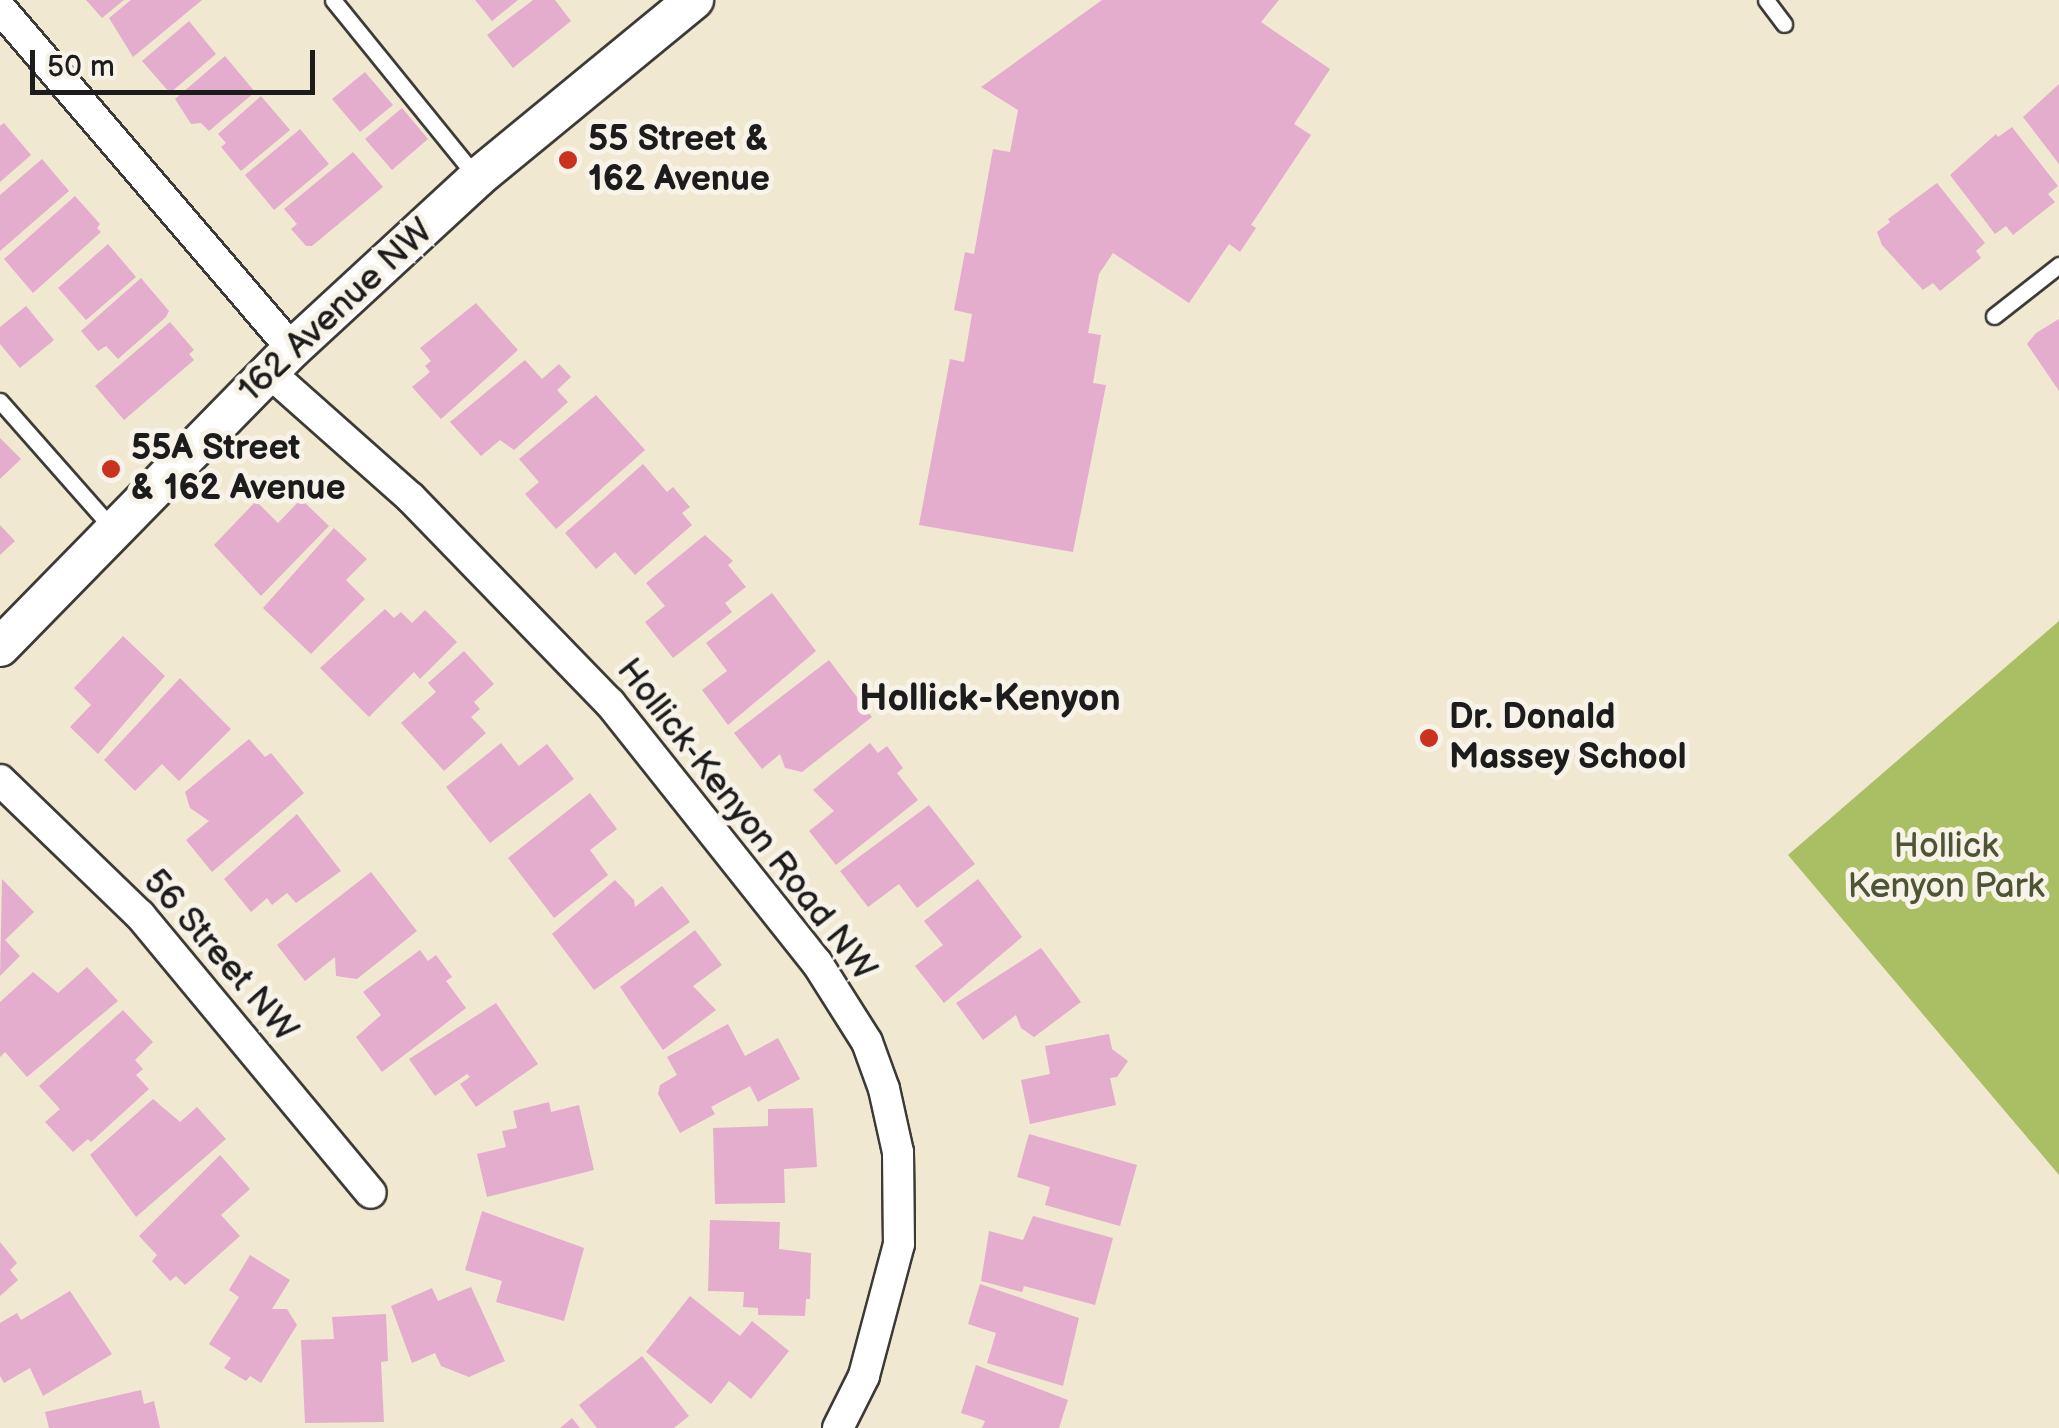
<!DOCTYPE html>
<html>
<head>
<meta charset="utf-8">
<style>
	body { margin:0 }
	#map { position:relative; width:2059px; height:1428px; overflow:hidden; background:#f1e8d1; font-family:"Balsamiq Sans",sans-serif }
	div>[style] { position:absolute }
	.green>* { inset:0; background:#aabf63 }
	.building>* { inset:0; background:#e4adce }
	.roads { filter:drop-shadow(2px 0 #3c3b37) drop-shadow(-2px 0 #3c3b37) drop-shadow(0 2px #3c3b37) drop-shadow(0 -2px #3c3b37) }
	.service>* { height:15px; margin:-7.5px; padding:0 7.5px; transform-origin:7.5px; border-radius:7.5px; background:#fff }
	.minor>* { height:30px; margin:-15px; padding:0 15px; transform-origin:15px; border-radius:15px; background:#fff }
	.tertiary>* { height:38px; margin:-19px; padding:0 19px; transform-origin:19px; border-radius:19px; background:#fff }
	.dots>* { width:28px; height:28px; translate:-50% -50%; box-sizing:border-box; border:5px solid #f7f3e8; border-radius:50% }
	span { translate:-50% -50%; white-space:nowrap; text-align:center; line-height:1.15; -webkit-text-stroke:10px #f7f3e8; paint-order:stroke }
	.poi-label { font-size:35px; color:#1c1c1c; font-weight:700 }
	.left { translate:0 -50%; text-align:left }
	.street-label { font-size:35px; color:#1c1c1c }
	.park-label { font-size:35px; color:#4e5535 }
	.neighbourhood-label { font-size:38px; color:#1c1c1c; font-weight:700 }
	.scale { position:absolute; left:30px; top:50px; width:285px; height:45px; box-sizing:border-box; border:5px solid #1c1c1c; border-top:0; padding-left:12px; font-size:30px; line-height:35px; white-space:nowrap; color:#1c1c1c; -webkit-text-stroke:8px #f7f3e8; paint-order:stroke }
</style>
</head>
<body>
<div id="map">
	<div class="green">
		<i style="clip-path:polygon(2059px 621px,2059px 1175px,1788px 855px)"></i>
	</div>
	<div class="building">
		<i style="clip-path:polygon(86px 0,124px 0,102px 18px)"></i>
		<i style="clip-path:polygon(131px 0,202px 0,133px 57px,109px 18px)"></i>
		<i style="clip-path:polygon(475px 0,518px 0,492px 21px)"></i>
		<i style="clip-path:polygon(533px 0,555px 0,571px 21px,513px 68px,487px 35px)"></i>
		<i style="clip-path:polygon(1102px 0,1279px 0,1261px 22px,1330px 69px,1294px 124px,1311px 135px,1251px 225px,1256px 228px,1240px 252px,1229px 244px,1189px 303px,1113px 253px,1099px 274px,1088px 333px,1101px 335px,1093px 383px,1106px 385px,1073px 552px,919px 525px,950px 359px,964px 362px,972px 314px,954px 310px,965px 252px,974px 254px,993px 149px,1010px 152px,1018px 110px,981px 87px)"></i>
		<i style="clip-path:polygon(189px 21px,216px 54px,170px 93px,142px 61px)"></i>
		<i style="clip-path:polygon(225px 56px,255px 92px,209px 131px,201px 123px,191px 124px,175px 99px)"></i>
		<i style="clip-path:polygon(365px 72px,393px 105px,360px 132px,332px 99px)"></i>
		<i style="clip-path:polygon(2059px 84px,2059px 164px,2023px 117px)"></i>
		<i style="clip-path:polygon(261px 96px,290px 130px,241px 171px,221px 147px,226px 143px,218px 134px)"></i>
		<i style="clip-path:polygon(402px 108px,428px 139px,392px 170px,365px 139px)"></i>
		<i style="clip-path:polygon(4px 123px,31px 155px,0 182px,0 126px)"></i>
		<i style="clip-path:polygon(2012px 127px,2058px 186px,2048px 194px,2055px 202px,2013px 235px,2006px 226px,1995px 234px,1950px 175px,1996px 134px,1998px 137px)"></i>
		<i style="clip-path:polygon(300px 129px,329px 164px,274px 210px,245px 175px)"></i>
		<i style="clip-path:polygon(353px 152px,383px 187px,312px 246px,306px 246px,291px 229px,297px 224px,284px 209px)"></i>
		<i style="clip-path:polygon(42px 159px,69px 191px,0 251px,0 195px)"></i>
		<i style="clip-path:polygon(1937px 183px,1985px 243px,1976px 251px,1981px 258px,1940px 291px,1933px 283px,1923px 290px,1882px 245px,1877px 232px,1890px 222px,1888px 219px)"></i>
		<i style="clip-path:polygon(75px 196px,100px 224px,97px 228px,101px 232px,33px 293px,4px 259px)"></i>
		<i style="clip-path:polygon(108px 244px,136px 277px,86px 320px,58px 288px)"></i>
		<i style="clip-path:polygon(141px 278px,169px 311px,166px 317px,118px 359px,106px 346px,98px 351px,81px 331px)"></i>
		<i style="clip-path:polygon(476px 303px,518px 350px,441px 419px,412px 387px,430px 372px,425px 366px,431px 361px,420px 348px)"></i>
		<i style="clip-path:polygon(26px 306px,54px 340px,20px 368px,0 344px,0 327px)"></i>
		<i style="clip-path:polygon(2059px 319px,2059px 391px,2027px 344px,2036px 333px)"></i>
		<i style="clip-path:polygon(170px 322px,194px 350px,189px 354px,194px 360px,124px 420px,95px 386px)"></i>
		<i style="clip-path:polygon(525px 360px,542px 379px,559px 364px,571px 377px,557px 390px,568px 402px,514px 450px,500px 440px,481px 456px,450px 422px)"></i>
		<i style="clip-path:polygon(596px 395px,645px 450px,556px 529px,525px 494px,539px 482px,519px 459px)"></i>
		<i style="clip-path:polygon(0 438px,21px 459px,0 479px)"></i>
		<i style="clip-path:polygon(643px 464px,667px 492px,673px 487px,690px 507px,682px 513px,692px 525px,635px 575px,615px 552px,596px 569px,565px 533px)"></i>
		<i style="clip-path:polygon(301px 499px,329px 526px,261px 596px,214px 545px,256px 501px,278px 523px)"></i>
		<i style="clip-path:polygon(0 525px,15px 541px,0 555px)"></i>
		<i style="clip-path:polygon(334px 528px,367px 559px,346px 580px,365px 599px,311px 654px,263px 608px)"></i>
		<i style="clip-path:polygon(705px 535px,733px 561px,728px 565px,746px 587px,725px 603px,732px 612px,673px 658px,645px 622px,665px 606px,646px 583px)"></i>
		<i style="clip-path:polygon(772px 593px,816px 651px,728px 725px,702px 690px,727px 671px,706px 643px)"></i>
		<i style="clip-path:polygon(385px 609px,394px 618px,401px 612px,412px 623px,425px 610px,457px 642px,420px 679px,414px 672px,369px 717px,320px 668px)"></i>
		<i style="clip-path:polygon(123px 636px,165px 676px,98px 754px,70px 727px,91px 705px,74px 688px)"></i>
		<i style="clip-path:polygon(464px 651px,494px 684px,474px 702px,480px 709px,471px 717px,486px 733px,444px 771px,401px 723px,436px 692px,428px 683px)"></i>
		<i style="clip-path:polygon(829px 660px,872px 717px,802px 772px,785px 768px,780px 754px,762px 769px,734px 733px)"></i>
		<i style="clip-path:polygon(180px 678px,231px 729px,179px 781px,162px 764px,135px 791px,104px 760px)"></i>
		<i style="clip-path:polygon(249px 739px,265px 757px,271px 753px,304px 793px,212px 872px,186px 840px,209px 821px,190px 808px,185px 792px)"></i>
		<i style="clip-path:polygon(501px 743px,519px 766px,547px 744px,574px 779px,490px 843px,446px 787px)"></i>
		<i style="clip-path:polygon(870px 743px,878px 753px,887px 746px,903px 768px,897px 773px,918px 800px,836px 865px,809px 831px,834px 811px,813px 790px)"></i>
		<i style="clip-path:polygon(590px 793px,617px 829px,590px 850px,608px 875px,554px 918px,508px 858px)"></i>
		<i style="clip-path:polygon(929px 805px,975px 864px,917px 908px,899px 884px,868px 907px,840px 871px)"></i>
		<i style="clip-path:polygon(297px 814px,341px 871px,296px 903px,287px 893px,272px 905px,267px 898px,251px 912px,224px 879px)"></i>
		<i style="clip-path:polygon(371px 872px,417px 931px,357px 979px,336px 976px,335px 957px,305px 981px,277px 945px)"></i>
		<i style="clip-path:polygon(2px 879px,34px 912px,5px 940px,20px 956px,0 976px)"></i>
		<i style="clip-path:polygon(978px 879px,1022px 937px,944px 1003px,915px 966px,943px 945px,924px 921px)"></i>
		<i style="clip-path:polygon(615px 880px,634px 900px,635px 907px,662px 886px,690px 922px,594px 990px,552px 934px)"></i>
		<i style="clip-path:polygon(695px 930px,722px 965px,693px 986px,716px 1010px,663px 1050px,620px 987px)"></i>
		<i style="clip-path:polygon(1041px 948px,1081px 1002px,1034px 1037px,1021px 1028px,1016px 1015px,983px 1040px,956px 1003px)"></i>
		<i style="clip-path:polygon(420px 950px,428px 961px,436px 955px,452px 977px,446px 981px,466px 1008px,382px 1072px,356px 1037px,381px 1015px,363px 992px)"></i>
		<i style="clip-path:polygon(87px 967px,118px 1001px,27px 1077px,5px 1052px,0 1057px,0 1002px,33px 972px,58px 993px)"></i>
		<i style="clip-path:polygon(496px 1003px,538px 1064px,476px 1107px,460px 1084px,470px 1077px,467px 1074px,435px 1096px,409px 1059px)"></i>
		<i style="clip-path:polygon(123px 1010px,153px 1042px,135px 1060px,143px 1069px,136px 1075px,149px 1089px,91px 1142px,88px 1139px,73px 1152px,45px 1122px,60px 1109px,39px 1086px)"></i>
		<i style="clip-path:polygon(728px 1024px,745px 1056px,778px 1038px,800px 1079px,758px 1102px,750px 1086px,711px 1107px,715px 1114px,680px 1133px,658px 1094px,660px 1085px,677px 1075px,667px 1057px)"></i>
		<i style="clip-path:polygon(1109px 1034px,1112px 1049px,1128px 1061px,1117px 1077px,1110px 1078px,1116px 1105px,1030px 1124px,1021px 1080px,1050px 1074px,1045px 1046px)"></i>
		<i style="clip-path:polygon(153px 1099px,180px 1122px,197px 1107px,226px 1139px,136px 1217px,90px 1155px)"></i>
		<i style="clip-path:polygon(549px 1102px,551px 1112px,579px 1105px,594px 1170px,487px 1197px,477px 1154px,506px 1147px,502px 1131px,517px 1128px,513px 1111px)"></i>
		<i style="clip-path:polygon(813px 1108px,817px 1167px,784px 1169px,785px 1203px,715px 1204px,713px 1128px,768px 1126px,768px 1109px)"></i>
		<i style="clip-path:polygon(1029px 1134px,1137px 1165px,1120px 1226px,1045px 1205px,1050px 1187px,1017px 1177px)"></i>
		<i style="clip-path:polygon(220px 1155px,250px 1189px,221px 1215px,240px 1236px,185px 1285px,176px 1276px,170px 1281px,152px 1261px,157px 1255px,139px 1236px)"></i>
		<i style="clip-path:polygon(482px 1211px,584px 1248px,564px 1321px,496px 1302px,502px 1281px,465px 1270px)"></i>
		<i style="clip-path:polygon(1033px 1216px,1113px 1238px,1095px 1305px,1024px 1286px,1022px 1292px,981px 1281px,989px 1231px,1023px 1240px)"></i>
		<i style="clip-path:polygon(710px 1220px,780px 1222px,779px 1249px,811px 1253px,810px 1299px,806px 1299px,805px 1316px,758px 1315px,758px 1308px,743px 1307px,744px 1292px,708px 1291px)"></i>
		<i style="clip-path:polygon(0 1242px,17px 1263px,10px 1270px,18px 1280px,0 1296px)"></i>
		<i style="clip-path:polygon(250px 1255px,290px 1280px,272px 1309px,287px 1309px,297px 1325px,261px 1383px,250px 1376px,246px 1381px,224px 1368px,231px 1358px,209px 1344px,239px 1297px,229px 1290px)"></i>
		<i style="clip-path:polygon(980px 1284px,1079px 1318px,1063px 1386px,987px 1363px,996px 1333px,968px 1324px)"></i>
		<i style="clip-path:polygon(471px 1287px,505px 1361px,469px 1377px,441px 1366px,435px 1353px,412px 1363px,391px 1306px,432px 1288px,438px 1301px)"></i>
		<i style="clip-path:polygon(70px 1291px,112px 1354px,43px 1396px,30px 1368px,4px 1383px,0 1376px,0 1323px,17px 1313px,21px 1320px)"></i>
		<i style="clip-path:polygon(690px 1296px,740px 1336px,752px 1321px,789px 1351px,751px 1399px,729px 1381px,711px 1404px,646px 1352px)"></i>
		<i style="clip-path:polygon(386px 1314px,388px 1361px,381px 1362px,384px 1422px,305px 1423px,301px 1340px,334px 1339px,332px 1317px)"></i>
		<i style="clip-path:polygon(642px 1356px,689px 1416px,674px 1428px,597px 1428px,579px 1405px)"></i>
		<i style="clip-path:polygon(976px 1365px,1068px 1400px,1059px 1428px,982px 1428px,985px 1421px,961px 1413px)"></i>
		<i style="clip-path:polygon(141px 1390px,144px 1404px,154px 1401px,160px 1428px,49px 1428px,45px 1412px)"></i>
		<i style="clip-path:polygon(572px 1418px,580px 1428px,560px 1428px)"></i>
	</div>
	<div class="roads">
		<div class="service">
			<i style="left:333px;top:0;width:229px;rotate:51deg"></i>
			<i style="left:1766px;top:0;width:30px;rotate:53deg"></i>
			<i style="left:1994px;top:316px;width:83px;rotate:-38.1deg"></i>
			<i style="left:0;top:401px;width:169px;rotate:48.6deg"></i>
		</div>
		<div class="minor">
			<i style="left:0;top:8px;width:449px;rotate:49.4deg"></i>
			<i style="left:269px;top:372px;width:190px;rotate:41.6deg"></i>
			<i style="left:411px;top:498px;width:286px;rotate:45.9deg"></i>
			<i style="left:610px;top:703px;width:332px;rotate:51.5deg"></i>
			<i style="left:817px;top:963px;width:93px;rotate:57.7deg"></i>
			<i style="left:867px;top:1042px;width:50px;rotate:70.1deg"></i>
			<i style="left:884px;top:1089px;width:65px;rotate:77.5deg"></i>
			<i style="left:898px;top:1152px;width:92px;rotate:89.4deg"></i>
			<i style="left:899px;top:1244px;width:137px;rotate:104.9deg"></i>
			<i style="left:864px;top:1376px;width:58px;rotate:116.6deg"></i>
			<i style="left:0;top:780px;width:194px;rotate:44deg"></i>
			<i style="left:140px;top:915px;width:361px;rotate:50.3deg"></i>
		</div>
		<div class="tertiary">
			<i style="left:0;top:647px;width:417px;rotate:-45.6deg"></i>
			<i style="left:292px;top:349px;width:252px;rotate:-42.7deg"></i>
			<i style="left:477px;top:178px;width:281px;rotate:-39.4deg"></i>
		</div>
	</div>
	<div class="dots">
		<i style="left:568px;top:160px;background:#c8321e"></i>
		<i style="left:111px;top:469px;background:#c8321e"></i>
		<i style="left:1429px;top:738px;background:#c8321e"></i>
	</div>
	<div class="poi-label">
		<span class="left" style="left:588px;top:160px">55 Street &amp;<br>162 Avenue</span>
		<span class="left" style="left:131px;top:469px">55A Street<br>&amp; 162 Avenue</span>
		<span class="left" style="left:1449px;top:738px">Dr. Donald<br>Massey School</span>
	</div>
	<div class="street-label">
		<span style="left:336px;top:311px;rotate:-43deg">162 Avenue NW</span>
		<span style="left:746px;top:820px;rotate:52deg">Hollick-Kenyon Road NW</span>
		<span style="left:220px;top:956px;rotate:49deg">56 Street NW</span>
	</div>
	<div class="park-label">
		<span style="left:1946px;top:867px">Hollick<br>Kenyon Park</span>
	</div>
	<div class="neighbourhood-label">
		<span style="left:990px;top:699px">Hollick-Kenyon</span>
	</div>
	<div class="scale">50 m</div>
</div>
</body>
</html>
